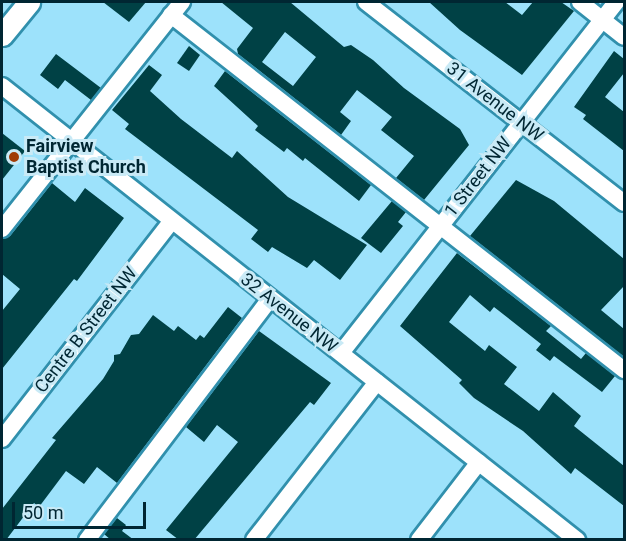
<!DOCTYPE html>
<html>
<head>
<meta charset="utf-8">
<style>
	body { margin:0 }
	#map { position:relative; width:626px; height:541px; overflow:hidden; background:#9de2fb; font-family:Roboto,sans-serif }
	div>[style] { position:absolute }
	.building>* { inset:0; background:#004145 }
	.roads { filter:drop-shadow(2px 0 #3190ad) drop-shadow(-2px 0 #3190ad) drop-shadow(0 2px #3190ad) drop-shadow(0 -2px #3190ad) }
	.minor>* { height:16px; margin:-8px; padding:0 8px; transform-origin:8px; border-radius:8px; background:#fff }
	.major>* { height:21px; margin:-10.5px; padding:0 10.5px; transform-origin:10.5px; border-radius:10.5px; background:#fff }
	.dots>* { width:16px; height:16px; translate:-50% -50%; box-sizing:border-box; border:3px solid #c9eaf6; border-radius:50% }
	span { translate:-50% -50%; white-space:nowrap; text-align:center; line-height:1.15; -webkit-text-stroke:6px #c9eaf6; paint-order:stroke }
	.street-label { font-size:18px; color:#002632 }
	.poi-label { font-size:18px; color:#002632; font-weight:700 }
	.left { translate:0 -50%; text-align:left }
	.frame { position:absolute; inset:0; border:3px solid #002632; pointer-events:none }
	.scale { position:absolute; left:12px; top:502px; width:134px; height:27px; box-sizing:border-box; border:3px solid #002632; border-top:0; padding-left:8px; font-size:18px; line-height:21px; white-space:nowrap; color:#002632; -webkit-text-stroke:4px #c9eaf6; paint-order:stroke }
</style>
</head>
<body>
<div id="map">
	<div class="building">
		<i style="clip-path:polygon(103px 2px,146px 2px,129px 22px)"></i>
		<i style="clip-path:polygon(evenodd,221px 2px,290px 2px,344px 47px,351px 45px,373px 60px,404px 88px,460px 129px,469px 145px,424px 200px,396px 178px,414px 156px,381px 130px,392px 117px,357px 90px,340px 112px,351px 121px,341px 135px,238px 54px,237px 49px,253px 28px,221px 2px,285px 32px,316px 57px,293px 86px,262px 62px,285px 32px)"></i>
		<i style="clip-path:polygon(429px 2px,505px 2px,522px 15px,533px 2px,561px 2px,574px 11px,522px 75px,460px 30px)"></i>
		<i style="clip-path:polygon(189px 46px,200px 55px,189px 71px,177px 63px)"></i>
		<i style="clip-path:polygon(614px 51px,624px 59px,624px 73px,605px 97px,624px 112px,624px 151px,583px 119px,586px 115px,574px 107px)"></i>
		<i style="clip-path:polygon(56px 54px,101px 88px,91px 100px,65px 80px,58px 89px,40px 75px)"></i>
		<i style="clip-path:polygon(149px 65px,162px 75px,150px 91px,181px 119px,232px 158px,237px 151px,288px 197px,367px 245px,340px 280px,314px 260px,307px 268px,272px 247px,268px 252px,251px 239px,258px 230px,125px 129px,129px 124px,112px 110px)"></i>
		<i style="clip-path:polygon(225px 71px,371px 185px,359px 201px,305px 158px,303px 161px,287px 148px,284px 152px,255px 130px,258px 126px,214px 86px)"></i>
		<i style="clip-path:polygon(2px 133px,25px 151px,2px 180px)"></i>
		<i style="clip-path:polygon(516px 180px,554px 201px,624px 259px,624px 286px,601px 310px,624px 329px,624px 357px,470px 236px)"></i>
		<i style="clip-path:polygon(52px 183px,75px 202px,85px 188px,124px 218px,77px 281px,74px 279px,2px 369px,2px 311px,20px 289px,2px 274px,2px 239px,10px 236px)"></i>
		<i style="clip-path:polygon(392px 201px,406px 212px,398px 222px,403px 226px,381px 253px,361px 238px)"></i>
		<i style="clip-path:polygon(457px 253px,551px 326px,546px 331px,581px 359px,586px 353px,615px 376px,602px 392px,554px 356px,550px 361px,536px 350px,541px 344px,494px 307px,490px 312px,470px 295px,449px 322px,485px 351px,489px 345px,517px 367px,504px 384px,539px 411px,553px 392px,581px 416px,574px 426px,624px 466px,624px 506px,575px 468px,571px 474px,523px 431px,474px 398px,459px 383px,462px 380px,400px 326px)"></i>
		<i style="clip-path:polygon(228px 307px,242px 318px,117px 483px,97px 467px,84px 484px,66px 471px,39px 507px,34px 503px,6px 540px,2px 540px,2px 509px,56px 440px,52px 438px,103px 379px,114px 361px,114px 355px,120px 354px,131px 335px,139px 334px,153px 315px,174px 331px,178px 326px,196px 340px,200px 335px,204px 338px)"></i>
		<i style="clip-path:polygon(259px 331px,331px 383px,314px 405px,310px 402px,194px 540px,179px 540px,166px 530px,238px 442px,217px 425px,204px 442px,186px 427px)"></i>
		<i style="clip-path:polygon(117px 518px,126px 525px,122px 531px,134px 540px,111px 540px,104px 534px)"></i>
	</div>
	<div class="roads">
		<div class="minor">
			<i style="left:366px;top:2px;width:327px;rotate:37.9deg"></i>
			<i style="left:580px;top:2px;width:56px;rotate:38.5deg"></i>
			<i style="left:171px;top:15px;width:576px;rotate:38.08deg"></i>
			<i style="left:2px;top:86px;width:733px;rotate:38.29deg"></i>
			<i style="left:2px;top:229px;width:290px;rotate:-51.6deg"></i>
			<i style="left:341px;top:353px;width:446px;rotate:-51.9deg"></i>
			<i style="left:2px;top:439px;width:275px;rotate:-52.1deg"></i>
			<i style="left:87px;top:540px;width:303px;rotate:-52.8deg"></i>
			<i style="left:254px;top:540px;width:200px;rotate:-52.1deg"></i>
			<i style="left:419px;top:540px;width:98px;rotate:-52.4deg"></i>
		</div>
		<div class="major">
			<i style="left:2px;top:35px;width:43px;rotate:-50.7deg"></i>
		</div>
	</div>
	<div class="dots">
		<i style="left:14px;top:157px;background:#a03c07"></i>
	</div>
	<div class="street-label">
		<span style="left:495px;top:102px;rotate:38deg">31 Avenue NW</span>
		<span style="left:478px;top:177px;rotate:-52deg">1 Street NW</span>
		<span style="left:289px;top:313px;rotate:38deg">32 Avenue NW</span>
		<span style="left:86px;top:330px;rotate:-52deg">Centre B Street NW</span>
	</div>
	<div class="poi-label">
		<span class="left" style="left:26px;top:157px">Fairview<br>Baptist Church</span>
	</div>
	<div class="frame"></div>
	<div class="scale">50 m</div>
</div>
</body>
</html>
